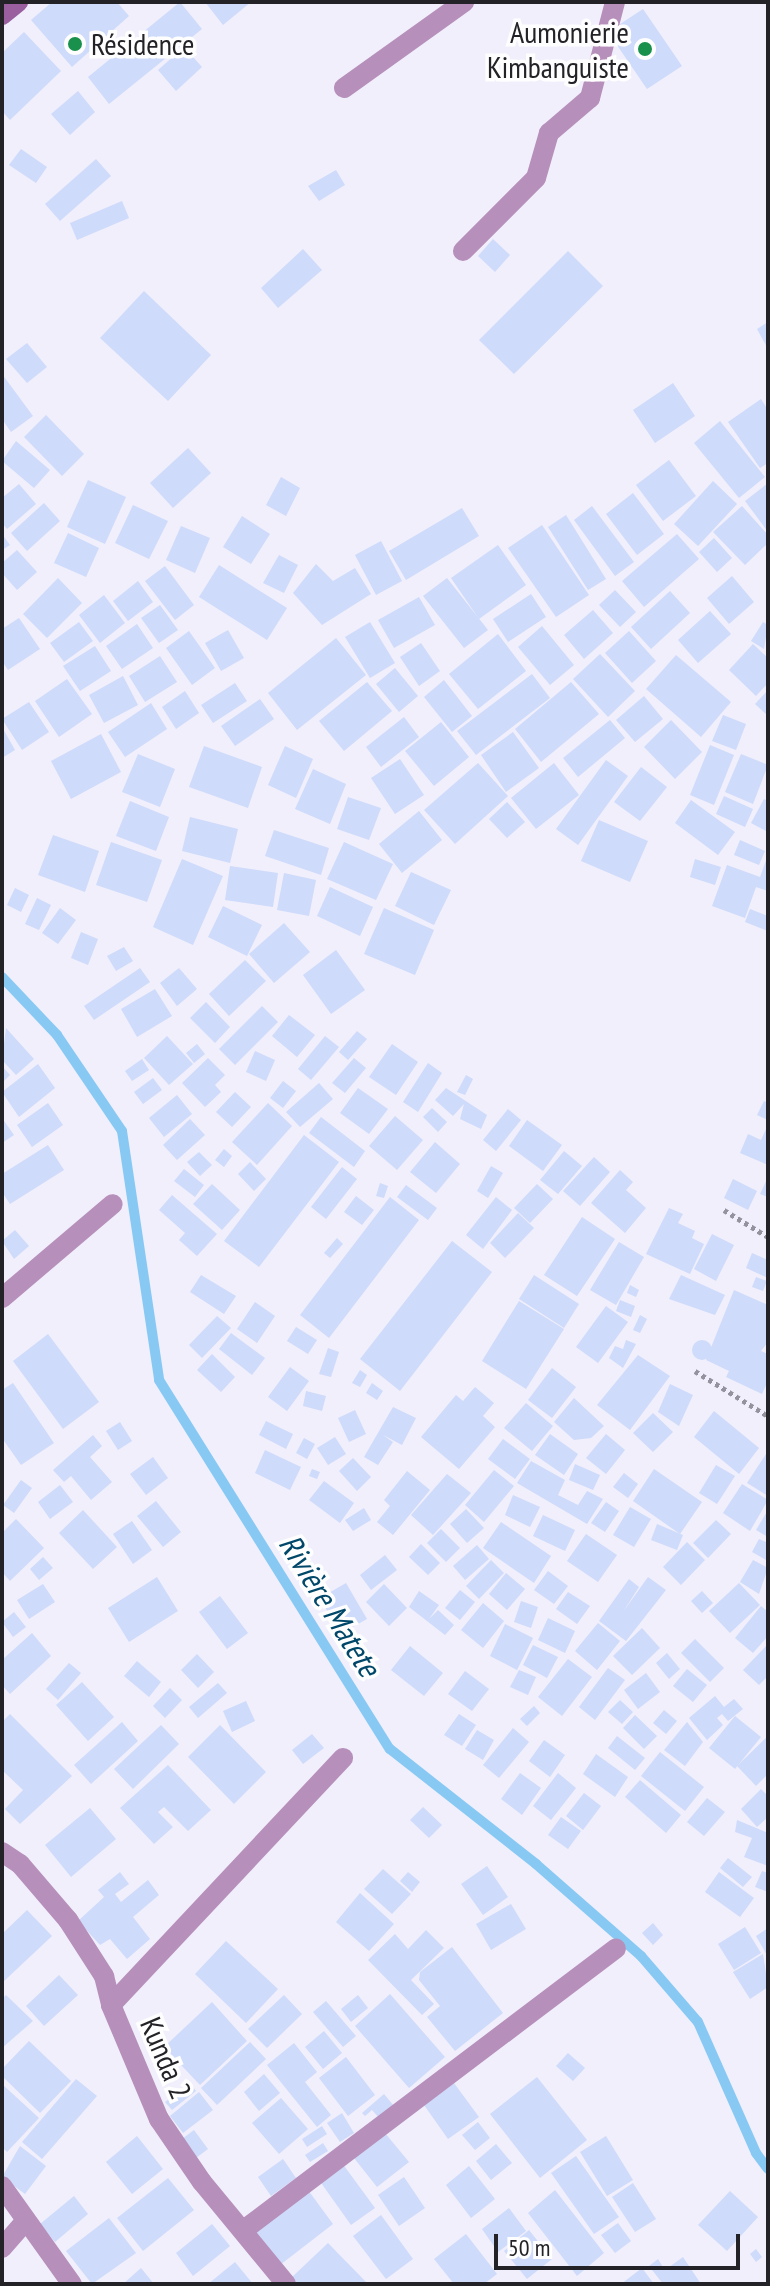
<!DOCTYPE html>
<html>
<head>
<meta charset="utf-8">
<style>
	body { margin:0 }
	#map { position:relative; width:770px; height:2286px; overflow:hidden; background:#f1effc; font-family:"PT Sans Narrow",sans-serif }
	div>[style] { position:absolute }
	.stream>* { height:10px; margin:-5px; padding:0 5px; transform-origin:5px; border-radius:5px; background:#88c9f4 }
	.building>* { inset:0; background:#cedbfa }
	.round { border-radius:50% }
	.path>* { height:5px; margin-top:-2.5px; transform-origin:0; background:repeating-linear-gradient(90deg,#94929c 0 4px,transparent 0 8px) }
	.lane>* { height:20px; margin:-10px; padding:0 10px; transform-origin:10px; border-radius:10px; background:#b78fbb }
	.street>* { height:20px; margin:-10px; padding:0 10px; transform-origin:10px; border-radius:10px; background:#b78fbb }
	.secondary>* { height:20px; margin:-10px; padding:0 10px; transform-origin:10px; border-radius:10px; background:#995f9f }
	.dots>* { width:22px; height:22px; translate:-50% -50%; box-sizing:border-box; border:4px solid #fefefe; border-radius:50% }
	span { translate:-50% -50%; white-space:nowrap; text-align:center; line-height:1.15; -webkit-text-stroke:7px #fefefe; paint-order:stroke }
	.poi-label { font-size:30px; color:#232227 }
	.right { translate:-100% -50%; text-align:right }
	.left { translate:0 -50%; text-align:left }
	.street-label { font-size:30px; color:#232227 }
	.water-label { font-size:32px; color:#004769; font-style:italic }
	.frame { position:absolute; inset:0; border:4px solid #232227; pointer-events:none }
	.scale { position:absolute; left:494px; top:2234px; width:246px; height:36px; box-sizing:border-box; border:4px solid #232227; border-top:0; padding-left:10px; font-size:24px; line-height:28px; white-space:nowrap; color:#232227; -webkit-text-stroke:6px #fefefe; paint-order:stroke }
</style>
</head>
<body>
<div id="map">
	<div class="stream">
		<i style="left:2px;top:977px;width:80px;rotate:46.5deg"></i>
		<i style="left:57px;top:1035px;width:116px;rotate:55.9deg"></i>
		<i style="left:122px;top:1131px;width:252px;rotate:81.5deg"></i>
		<i style="left:159px;top:1380px;width:435px;rotate:58deg"></i>
		<i style="left:390px;top:1749px;width:186px;rotate:38.2deg"></i>
		<i style="left:536px;top:1864px;width:140px;rotate:41.2deg"></i>
		<i style="left:641px;top:1956px;width:87px;rotate:49.2deg"></i>
		<i style="left:698px;top:2022px;width:143px;rotate:66.1deg"></i>
		<i style="left:756px;top:2153px;width:20px;rotate:53deg"></i>
	</div>
	<div class="building">
		<i style="clip-path:polygon(52px 2px,117px 2px,129px 16px,72px 67px,31px 20px)"></i>
		<i style="clip-path:polygon(180px 2px,202px 29px,109px 104px,88px 77px)"></i>
		<i style="clip-path:polygon(205px 2px,251px 2px,223px 25px)"></i>
		<i style="clip-path:polygon(643px 9px,682px 66px,647px 89px,608px 32px)"></i>
		<i style="clip-path:polygon(24px 32px,61px 71px,10px 120px,2px 111px,2px 53px)"></i>
		<i style="clip-path:polygon(184px 47px,202px 67px,176px 91px,158px 70px)"></i>
		<i style="clip-path:polygon(78px 91px,95px 112px,70px 135px,51px 114px)"></i>
		<i style="clip-path:polygon(21px 149px,47px 167px,36px 183px,9px 165px)"></i>
		<i style="clip-path:polygon(96px 159px,111px 176px,60px 221px,45px 204px)"></i>
		<i style="clip-path:polygon(336px 170px,345px 185px,319px 201px,308px 186px)"></i>
		<i style="clip-path:polygon(122px 201px,129px 218px,77px 240px,70px 223px)"></i>
		<i style="clip-path:polygon(493px 239px,510px 255px,495px 272px,478px 256px)"></i>
		<i style="clip-path:polygon(303px 249px,322px 270px,278px 308px,261px 288px)"></i>
		<i style="clip-path:polygon(568px 251px,603px 286px,514px 374px,479px 340px)"></i>
		<i style="clip-path:polygon(144px 291px,211px 355px,168px 401px,100px 338px)"></i>
		<i style="clip-path:polygon(768px 322px,768px 349px,757px 329px)"></i>
		<i style="clip-path:polygon(27px 343px,47px 367px,27px 383px,6px 359px)"></i>
		<i style="clip-path:polygon(2px 374px,33px 416px,11px 432px,2px 419px)"></i>
		<i style="clip-path:polygon(673px 383px,695px 416px,655px 443px,633px 410px)"></i>
		<i style="clip-path:polygon(761px 399px,768px 410px,768px 463px,760px 468px,728px 422px)"></i>
		<i style="clip-path:polygon(46px 415px,84px 454px,62px 476px,24px 437px)"></i>
		<i style="clip-path:polygon(720px 421px,765px 477px,739px 498px,694px 443px)"></i>
		<i style="clip-path:polygon(16px 441px,50px 470px,34px 488px,2px 461px)"></i>
		<i style="clip-path:polygon(188px 448px,211px 473px,173px 508px,150px 483px)"></i>
		<i style="clip-path:polygon(669px 460px,696px 496px,663px 521px,636px 485px)"></i>
		<i style="clip-path:polygon(281px 477px,300px 488px,286px 516px,266px 505px)"></i>
		<i style="clip-path:polygon(88px 480px,126px 497px,105px 544px,67px 527px)"></i>
		<i style="clip-path:polygon(713px 481px,737px 504px,698px 546px,674px 524px)"></i>
		<i style="clip-path:polygon(768px 483px,768px 532px,745px 501px)"></i>
		<i style="clip-path:polygon(19px 484px,36px 504px,7px 529px,2px 523px,2px 498px)"></i>
		<i style="clip-path:polygon(633px 493px,664px 534px,637px 555px,606px 514px)"></i>
		<i style="clip-path:polygon(44px 503px,60px 521px,27px 551px,11px 533px)"></i>
		<i style="clip-path:polygon(133px 505px,168px 521px,149px 559px,115px 543px)"></i>
		<i style="clip-path:polygon(592px 506px,634px 562px,615px 576px,574px 520px)"></i>
		<i style="clip-path:polygon(742px 506px,768px 535px,768px 543px,745px 565px,713px 532px)"></i>
		<i style="clip-path:polygon(462px 508px,479px 536px,406px 580px,389px 551px)"></i>
		<i style="clip-path:polygon(566px 515px,606px 579px,588px 590px,548px 527px)"></i>
		<i style="clip-path:polygon(242px 516px,270px 534px,251px 564px,223px 547px)"></i>
		<i style="clip-path:polygon(542px 525px,589px 595px,556px 617px,508px 548px)"></i>
		<i style="clip-path:polygon(181px 526px,210px 538px,195px 573px,166px 560px)"></i>
		<i style="clip-path:polygon(68px 533px,99px 548px,86px 577px,54px 563px)"></i>
		<i style="clip-path:polygon(2px 534px,10px 545px,2px 550px)"></i>
		<i style="clip-path:polygon(677px 534px,699px 559px,644px 607px,622px 581px)"></i>
		<i style="clip-path:polygon(714px 538px,732px 558px,717px 572px,699px 552px)"></i>
		<i style="clip-path:polygon(381px 541px,402px 581px,376px 595px,355px 555px)"></i>
		<i style="clip-path:polygon(498px 545px,526px 585px,479px 619px,451px 578px)"></i>
		<i style="clip-path:polygon(17px 550px,37px 572px,17px 590px,2px 573px,2px 563px)"></i>
		<i style="clip-path:polygon(279px 555px,298px 565px,284px 593px,263px 583px)"></i>
		<i style="clip-path:polygon(316px 564px,333px 581px,355px 568px,371px 594px,322px 625px,293px 593px)"></i>
		<i style="clip-path:polygon(219px 565px,287px 608px,267px 640px,199px 597px)"></i>
		<i style="clip-path:polygon(165px 566px,194px 605px,175px 620px,145px 581px)"></i>
		<i style="clip-path:polygon(732px 576px,754px 602px,729px 624px,707px 598px)"></i>
		<i style="clip-path:polygon(58px 578px,82px 603px,47px 638px,23px 614px)"></i>
		<i style="clip-path:polygon(447px 578px,488px 630px,464px 648px,423px 596px)"></i>
		<i style="clip-path:polygon(138px 581px,153px 602px,128px 621px,113px 601px)"></i>
		<i style="clip-path:polygon(615px 590px,636px 612px,620px 627px,599px 605px)"></i>
		<i style="clip-path:polygon(670px 591px,690px 613px,651px 649px,631px 627px)"></i>
		<i style="clip-path:polygon(531px 594px,546px 617px,508px 642px,493px 619px)"></i>
		<i style="clip-path:polygon(104px 595px,125px 623px,100px 643px,79px 615px)"></i>
		<i style="clip-path:polygon(419px 597px,435px 625px,394px 648px,378px 620px)"></i>
		<i style="clip-path:polygon(160px 605px,178px 630px,159px 643px,141px 618px)"></i>
		<i style="clip-path:polygon(593px 610px,613px 633px,584px 659px,564px 635px)"></i>
		<i style="clip-path:polygon(710px 611px,731px 634px,698px 663px,678px 640px)"></i>
		<i style="clip-path:polygon(19px 618px,40px 649px,8px 670px,2px 661px,2px 629px)"></i>
		<i style="clip-path:polygon(79px 622px,93px 641px,64px 662px,50px 643px)"></i>
		<i style="clip-path:polygon(370px 622px,395px 663px,370px 678px,345px 637px)"></i>
		<i style="clip-path:polygon(763px 622px,768px 625px,764px 649px,751px 641px)"></i>
		<i style="clip-path:polygon(137px 624px,153px 648px,122px 669px,106px 646px)"></i>
		<i style="clip-path:polygon(542px 626px,574px 665px,550px 685px,518px 647px)"></i>
		<i style="clip-path:polygon(228px 630px,244px 658px,221px 671px,205px 643px)"></i>
		<i style="clip-path:polygon(189px 631px,215px 668px,192px 685px,166px 648px)"></i>
		<i style="clip-path:polygon(629px 631px,656px 661px,632px 683px,605px 653px)"></i>
		<i style="clip-path:polygon(498px 634px,526px 671px,478px 709px,449px 674px)"></i>
		<i style="clip-path:polygon(336px 638px,366px 675px,297px 730px,268px 693px)"></i>
		<i style="clip-path:polygon(421px 643px,440px 671px,419px 686px,400px 657px)"></i>
		<i style="clip-path:polygon(753px 644px,768px 658px,768px 683px,756px 696px,729px 670px)"></i>
		<i style="clip-path:polygon(95px 646px,111px 671px,80px 691px,63px 666px)"></i>
		<i style="clip-path:polygon(600px 654px,635px 691px,608px 717px,573px 679px)"></i>
		<i style="clip-path:polygon(676px 655px,731px 702px,701px 737px,646px 689px)"></i>
		<i style="clip-path:polygon(160px 656px,177px 682px,145px 702px,129px 676px)"></i>
		<i style="clip-path:polygon(395px 668px,418px 696px,399px 712px,376px 684px)"></i>
		<i style="clip-path:polygon(532px 674px,550px 698px,476px 755px,457px 731px)"></i>
		<i style="clip-path:polygon(123px 676px,138px 705px,104px 723px,89px 695px)"></i>
		<i style="clip-path:polygon(67px 679px,92px 714px,59px 737px,35px 701px)"></i>
		<i style="clip-path:polygon(444px 680px,472px 716px,452px 732px,424px 697px)"></i>
		<i style="clip-path:polygon(367px 682px,392px 711px,344px 751px,319px 721px)"></i>
		<i style="clip-path:polygon(571px 682px,599px 714px,541px 762px,515px 729px)"></i>
		<i style="clip-path:polygon(235px 683px,247px 701px,213px 723px,201px 705px)"></i>
		<i style="clip-path:polygon(768px 690px,768px 716px,755px 704px)"></i>
		<i style="clip-path:polygon(185px 691px,199px 713px,176px 729px,162px 707px)"></i>
		<i style="clip-path:polygon(644px 696px,663px 719px,635px 742px,616px 720px)"></i>
		<i style="clip-path:polygon(260px 699px,274px 719px,235px 746px,221px 726px)"></i>
		<i style="clip-path:polygon(29px 702px,49px 732px,22px 750px,2px 719px)"></i>
		<i style="clip-path:polygon(151px 703px,167px 729px,125px 757px,108px 732px)"></i>
		<i style="clip-path:polygon(723px 715px,746px 724px,736px 750px,712px 741px)"></i>
		<i style="clip-path:polygon(404px 717px,419px 737px,381px 767px,366px 747px)"></i>
		<i style="clip-path:polygon(610px 720px,625px 738px,578px 777px,563px 758px)"></i>
		<i style="clip-path:polygon(671px 720px,702px 752px,675px 779px,644px 747px)"></i>
		<i style="clip-path:polygon(441px 722px,469px 757px,434px 786px,405px 751px)"></i>
		<i style="clip-path:polygon(2px 727px,15px 750px,2px 758px)"></i>
		<i style="clip-path:polygon(513px 732px,539px 768px,506px 792px,481px 755px)"></i>
		<i style="clip-path:polygon(101px 734px,121px 772px,71px 799px,51px 761px)"></i>
		<i style="clip-path:polygon(710px 745px,734px 755px,714px 805px,690px 795px)"></i>
		<i style="clip-path:polygon(204px 746px,262px 767px,248px 808px,189px 787px)"></i>
		<i style="clip-path:polygon(285px 746px,313px 759px,296px 798px,268px 785px)"></i>
		<i style="clip-path:polygon(138px 754px,175px 769px,160px 807px,122px 792px)"></i>
		<i style="clip-path:polygon(741px 754px,768px 765px,753px 804px,725px 792px)"></i>
		<i style="clip-path:polygon(400px 759px,424px 795px,395px 814px,371px 778px)"></i>
		<i style="clip-path:polygon(606px 760px,628px 776px,578px 845px,556px 829px)"></i>
		<i style="clip-path:polygon(478px 763px,508px 796px,455px 844px,424px 810px)"></i>
		<i style="clip-path:polygon(554px 763px,579px 795px,536px 829px,511px 798px)"></i>
		<i style="clip-path:polygon(641px 767px,667px 787px,640px 821px,614px 802px)"></i>
		<i style="clip-path:polygon(313px 769px,346px 784px,330px 824px,295px 809px)"></i>
		<i style="clip-path:polygon(724px 796px,753px 809px,745px 827px,716px 814px)"></i>
		<i style="clip-path:polygon(348px 797px,381px 808px,369px 840px,337px 829px)"></i>
		<i style="clip-path:polygon(764px 799px,768px 801px,768px 832px,751px 823px)"></i>
		<i style="clip-path:polygon(691px 800px,735px 832px,718px 855px,675px 823px)"></i>
		<i style="clip-path:polygon(130px 801px,169px 817px,156px 851px,116px 836px)"></i>
		<i style="clip-path:polygon(507px 802px,525px 822px,507px 838px,489px 819px)"></i>
		<i style="clip-path:polygon(419px 811px,442px 840px,402px 873px,379px 844px)"></i>
		<i style="clip-path:polygon(190px 817px,238px 829px,230px 863px,182px 851px)"></i>
		<i style="clip-path:polygon(599px 820px,648px 841px,630px 882px,581px 861px)"></i>
		<i style="clip-path:polygon(274px 830px,329px 848px,321px 875px,265px 856px)"></i>
		<i style="clip-path:polygon(53px 835px,99px 851px,85px 892px,38px 875px)"></i>
		<i style="clip-path:polygon(740px 840px,765px 851px,759px 865px,734px 855px)"></i>
		<i style="clip-path:polygon(111px 842px,162px 860px,147px 902px,96px 885px)"></i>
		<i style="clip-path:polygon(344px 842px,393px 864px,376px 900px,327px 879px)"></i>
		<i style="clip-path:polygon(768px 855px,768px 891px,756px 887px,745px 918px,712px 906px,727px 865px,760px 877px)"></i>
		<i style="clip-path:polygon(182px 859px,223px 876px,193px 945px,153px 927px)"></i>
		<i style="clip-path:polygon(695px 859px,721px 867px,715px 885px,690px 877px)"></i>
		<i style="clip-path:polygon(230px 866px,278px 873px,273px 907px,225px 900px)"></i>
		<i style="clip-path:polygon(411px 872px,451px 890px,434px 925px,395px 906px)"></i>
		<i style="clip-path:polygon(284px 873px,316px 880px,309px 916px,277px 910px)"></i>
		<i style="clip-path:polygon(330px 887px,373px 907px,360px 936px,317px 916px)"></i>
		<i style="clip-path:polygon(15px 888px,29px 895px,21px 912px,7px 905px)"></i>
		<i style="clip-path:polygon(37px 898px,51px 905px,39px 930px,25px 924px)"></i>
		<i style="clip-path:polygon(223px 906px,262px 925px,247px 956px,208px 937px)"></i>
		<i style="clip-path:polygon(60px 908px,76px 920px,58px 944px,42px 933px)"></i>
		<i style="clip-path:polygon(384px 908px,434px 930px,415px 975px,364px 954px)"></i>
		<i style="clip-path:polygon(750px 909px,768px 916px,768px 931px,745px 922px)"></i>
		<i style="clip-path:polygon(284px 923px,310px 952px,274px 983px,249px 954px)"></i>
		<i style="clip-path:polygon(81px 932px,98px 939px,88px 965px,71px 958px)"></i>
		<i style="clip-path:polygon(124px 947px,133px 961px,116px 971px,107px 956px)"></i>
		<i style="clip-path:polygon(336px 950px,365px 990px,331px 1014px,303px 975px)"></i>
		<i style="clip-path:polygon(245px 960px,266px 981px,229px 1016px,209px 994px)"></i>
		<i style="clip-path:polygon(140px 968px,150px 982px,94px 1020px,84px 1006px)"></i>
		<i style="clip-path:polygon(179px 968px,197px 989px,177px 1006px,160px 983px)"></i>
		<i style="clip-path:polygon(155px 989px,172px 1016px,137px 1037px,121px 1009px)"></i>
		<i style="clip-path:polygon(206px 1002px,230px 1027px,215px 1043px,190px 1018px)"></i>
		<i style="clip-path:polygon(262px 1006px,278px 1022px,235px 1065px,219px 1049px)"></i>
		<i style="clip-path:polygon(289px 1015px,315px 1035px,297px 1057px,272px 1036px)"></i>
		<i style="clip-path:polygon(6px 1028px,34px 1059px,16px 1075px,2px 1060px)"></i>
		<i style="clip-path:polygon(357px 1031px,367px 1039px,348px 1060px,339px 1052px)"></i>
		<i style="clip-path:polygon(167px 1036px,193px 1064px,169px 1085px,144px 1058px)"></i>
		<i style="clip-path:polygon(325px 1036px,339px 1047px,311px 1080px,298px 1069px)"></i>
		<i style="clip-path:polygon(197px 1044px,205px 1054px,194px 1063px,186px 1053px)"></i>
		<i style="clip-path:polygon(392px 1044px,418px 1062px,396px 1095px,369px 1077px)"></i>
		<i style="clip-path:polygon(255px 1051px,275px 1060px,266px 1081px,246px 1072px)"></i>
		<i style="clip-path:polygon(208px 1058px,225px 1075px,215px 1085px,221px 1092px,205px 1107px,182px 1083px)"></i>
		<i style="clip-path:polygon(354px 1058px,366px 1068px,345px 1093px,332px 1083px)"></i>
		<i style="clip-path:polygon(142px 1059px,149px 1070px,132px 1081px,125px 1071px)"></i>
		<i style="clip-path:polygon(428px 1063px,442px 1073px,418px 1112px,403px 1102px)"></i>
		<i style="clip-path:polygon(38px 1064px,55px 1088px,19px 1117px,2px 1092px)"></i>
		<i style="clip-path:polygon(2px 1066px,10px 1075px,2px 1083px)"></i>
		<i style="clip-path:polygon(466px 1075px,473px 1079px,465px 1095px,457px 1092px)"></i>
		<i style="clip-path:polygon(153px 1078px,162px 1090px,143px 1104px,134px 1092px)"></i>
		<i style="clip-path:polygon(283px 1081px,296px 1091px,283px 1108px,270px 1098px)"></i>
		<i style="clip-path:polygon(319px 1083px,333px 1099px,300px 1127px,286px 1112px)"></i>
		<i style="clip-path:polygon(358px 1088px,388px 1109px,369px 1134px,340px 1113px)"></i>
		<i style="clip-path:polygon(446px 1088px,487px 1115px,481px 1129px,460px 1119px,464px 1104px,453px 1116px,435px 1100px)"></i>
		<i style="clip-path:polygon(235px 1092px,251px 1107px,232px 1127px,216px 1112px)"></i>
		<i style="clip-path:polygon(177px 1095px,192px 1114px,164px 1137px,149px 1118px)"></i>
		<i style="clip-path:polygon(764px 1101px,768px 1103px,768px 1120px,757px 1115px)"></i>
		<i style="clip-path:polygon(48px 1103px,63px 1125px,32px 1147px,17px 1125px)"></i>
		<i style="clip-path:polygon(268px 1103px,292px 1126px,257px 1165px,232px 1142px)"></i>
		<i style="clip-path:polygon(432px 1108px,447px 1122px,438px 1132px,423px 1117px)"></i>
		<i style="clip-path:polygon(508px 1109px,521px 1120px,496px 1151px,483px 1140px)"></i>
		<i style="clip-path:polygon(395px 1116px,423px 1140px,397px 1170px,369px 1146px)"></i>
		<i style="clip-path:polygon(321px 1117px,365px 1151px,354px 1167px,309px 1133px)"></i>
		<i style="clip-path:polygon(2px 1118px,14px 1135px,2px 1143px)"></i>
		<i style="clip-path:polygon(190px 1119px,205px 1135px,177px 1160px,163px 1145px)"></i>
		<i style="clip-path:polygon(527px 1120px,562px 1145px,543px 1171px,509px 1146px)"></i>
		<i style="clip-path:polygon(768px 1125px,768px 1165px,740px 1153px,748px 1134px,761px 1140px)"></i>
		<i style="clip-path:polygon(304px 1135px,339px 1162px,259px 1267px,224px 1241px)"></i>
		<i style="clip-path:polygon(435px 1142px,460px 1164px,436px 1193px,410px 1172px)"></i>
		<i style="clip-path:polygon(48px 1145px,64px 1170px,10px 1204px,2px 1192px,2px 1174px)"></i>
		<i style="clip-path:polygon(224px 1149px,232px 1156px,224px 1167px,215px 1160px)"></i>
		<i style="clip-path:polygon(564px 1151px,582px 1166px,558px 1194px,540px 1180px)"></i>
		<i style="clip-path:polygon(199px 1152px,212px 1165px,200px 1176px,187px 1162px)"></i>
		<i style="clip-path:polygon(594px 1157px,610px 1172px,580px 1206px,563px 1191px)"></i>
		<i style="clip-path:polygon(250px 1162px,266px 1179px,254px 1191px,238px 1174px)"></i>
		<i style="clip-path:polygon(491px 1166px,503px 1173px,488px 1198px,477px 1191px)"></i>
		<i style="clip-path:polygon(342px 1167px,357px 1179px,326px 1219px,311px 1207px)"></i>
		<i style="clip-path:polygon(184px 1169px,204px 1185px,195px 1197px,174px 1181px)"></i>
		<i style="clip-path:polygon(620px 1170px,633px 1182px,626px 1190px,646px 1208px,625px 1233px,591px 1203px)"></i>
		<i style="clip-path:polygon(768px 1177px,768px 1197px,760px 1194px)"></i>
		<i style="clip-path:polygon(733px 1179px,757px 1191px,748px 1210px,724px 1198px)"></i>
		<i style="clip-path:polygon(380px 1183px,388px 1186px,384px 1198px,376px 1196px)"></i>
		<i style="clip-path:polygon(212px 1184px,240px 1210px,222px 1230px,193px 1204px)"></i>
		<i style="clip-path:polygon(537px 1184px,553px 1199px,530px 1223px,514px 1208px)"></i>
		<i style="clip-path:polygon(406px 1185px,437px 1208px,428px 1220px,397px 1197px)"></i>
		<i style="clip-path:polygon(172px 1195px,217px 1234px,197px 1256px,179px 1240px,185px 1233px,159px 1210px)"></i>
		<i style="clip-path:polygon(356px 1196px,374px 1210px,362px 1225px,344px 1212px)"></i>
		<i style="clip-path:polygon(390px 1197px,419px 1220px,329px 1338px,300px 1315px)"></i>
		<i style="clip-path:polygon(496px 1197px,512px 1210px,483px 1249px,466px 1235px)"></i>
		<i style="clip-path:polygon(669px 1208px,683px 1214px,678px 1223px,695px 1231px,692px 1238px,704px 1244px,690px 1274px,646px 1254px)"></i>
		<i style="clip-path:polygon(518px 1213px,534px 1228px,505px 1258px,490px 1243px)"></i>
		<i style="clip-path:polygon(582px 1217px,615px 1239px,577px 1296px,544px 1275px)"></i>
		<i style="clip-path:polygon(15px 1230px,29px 1246px,14px 1259px,2px 1241px)"></i>
		<i style="clip-path:polygon(712px 1234px,734px 1245px,716px 1281px,694px 1269px)"></i>
		<i style="clip-path:polygon(337px 1238px,343px 1244px,330px 1258px,324px 1253px)"></i>
		<i style="clip-path:polygon(452px 1241px,492px 1272px,400px 1391px,360px 1359px)"></i>
		<i style="clip-path:polygon(619px 1242px,644px 1257px,616px 1305px,590px 1290px)"></i>
		<i style="clip-path:polygon(752px 1253px,768px 1260px,768px 1278px,746px 1268px)"></i>
		<i style="clip-path:polygon(201px 1275px,236px 1296px,224px 1314px,190px 1292px)"></i>
		<i style="clip-path:polygon(534px 1275px,579px 1304px,564px 1328px,519px 1299px)"></i>
		<i style="clip-path:polygon(681px 1275px,725px 1295px,715px 1315px,669px 1299px)"></i>
		<i style="clip-path:polygon(756px 1277px,767px 1281px,763px 1291px,752px 1287px)"></i>
		<i style="clip-path:polygon(630px 1285px,639px 1290px,636px 1297px,627px 1293px)"></i>
		<i style="clip-path:polygon(734px 1290px,768px 1305px,768px 1342px,761px 1351px,768px 1354px,768px 1381px,762px 1394px,726px 1377px,729px 1371px,706px 1360px)"></i>
		<i style="clip-path:polygon(620px 1300px,635px 1306px,631px 1317px,616px 1311px)"></i>
		<i style="clip-path:polygon(519px 1301px,564px 1329px,526px 1389px,482px 1361px)"></i>
		<i style="clip-path:polygon(255px 1302px,275px 1316px,257px 1343px,237px 1329px)"></i>
		<i style="clip-path:polygon(606px 1306px,628px 1322px,598px 1363px,576px 1347px)"></i>
		<i style="clip-path:polygon(640px 1315px,647px 1319px,640px 1333px,633px 1330px)"></i>
		<i style="clip-path:polygon(217px 1316px,231px 1328px,202px 1358px,189px 1345px)"></i>
		<i style="clip-path:polygon(296px 1327px,317px 1340px,308px 1354px,287px 1341px)"></i>
		<i style="clip-path:polygon(231px 1333px,265px 1358px,252px 1375px,219px 1349px)"></i>
		<i style="clip-path:polygon(48px 1334px,99px 1402px,63px 1429px,13px 1361px)"></i>
		<i style="clip-path:polygon(626px 1340px,636px 1344px,623px 1368px,609px 1358px,615px 1346px,623px 1349px)"></i>
		<i class="round" style="left:692px;top:1340px;width:20px;height:20px"></i>
		<i style="clip-path:polygon(328px 1348px,339px 1352px,331px 1377px,319px 1374px)"></i>
		<i style="clip-path:polygon(212px 1354px,235px 1377px,221px 1392px,197px 1370px)"></i>
		<i style="clip-path:polygon(638px 1355px,670px 1376px,630px 1430px,597px 1405px)"></i>
		<i style="clip-path:polygon(290px 1367px,309px 1381px,287px 1411px,268px 1397px)"></i>
		<i style="clip-path:polygon(552px 1368px,576px 1387px,552px 1418px,528px 1400px)"></i>
		<i style="clip-path:polygon(360px 1370px,367px 1375px,360px 1387px,352px 1383px)"></i>
		<i style="clip-path:polygon(13px 1383px,54px 1443px,21px 1465px,2px 1438px,2px 1390px)"></i>
		<i style="clip-path:polygon(372px 1383px,383px 1391px,377px 1400px,366px 1393px)"></i>
		<i style="clip-path:polygon(670px 1384px,693px 1395px,679px 1426px,658px 1412px)"></i>
		<i style="clip-path:polygon(475px 1387px,494px 1403px,483px 1416px,495px 1427px,459px 1469px,421px 1437px,456px 1395px,463px 1401px)"></i>
		<i style="clip-path:polygon(306px 1391px,326px 1396px,322px 1411px,303px 1406px)"></i>
		<i style="clip-path:polygon(574px 1398px,604px 1426px,591px 1438px,574px 1440px,554px 1422px)"></i>
		<i style="clip-path:polygon(526px 1403px,553px 1426px,532px 1451px,504px 1428px)"></i>
		<i style="clip-path:polygon(393px 1407px,416px 1418px,402px 1445px,383px 1435px,393px 1442px,378px 1465px,364px 1457px)"></i>
		<i style="clip-path:polygon(355px 1410px,366px 1434px,349px 1442px,338px 1418px)"></i>
		<i style="clip-path:polygon(714px 1411px,759px 1448px,739px 1474px,694px 1437px)"></i>
		<i style="clip-path:polygon(653px 1413px,673px 1432px,653px 1452px,633px 1433px)"></i>
		<i style="clip-path:polygon(266px 1421px,293px 1434px,286px 1449px,259px 1435px)"></i>
		<i style="clip-path:polygon(120px 1422px,132px 1441px,118px 1450px,106px 1431px)"></i>
		<i style="clip-path:polygon(550px 1434px,578px 1454px,564px 1475px,535px 1455px)"></i>
		<i style="clip-path:polygon(606px 1434px,625px 1450px,606px 1474px,586px 1458px)"></i>
		<i style="clip-path:polygon(93px 1435px,102px 1446px,90px 1457px,112px 1482px,91px 1500px,71px 1476px,64px 1482px,53px 1470px)"></i>
		<i style="clip-path:polygon(335px 1437px,346px 1454px,328px 1465px,317px 1448px)"></i>
		<i style="clip-path:polygon(304px 1438px,315px 1444px,307px 1459px,296px 1453px)"></i>
		<i style="clip-path:polygon(503px 1439px,530px 1459px,515px 1479px,488px 1459px)"></i>
		<i style="clip-path:polygon(265px 1450px,301px 1467px,290px 1490px,255px 1473px)"></i>
		<i style="clip-path:polygon(768px 1451px,768px 1496px,747px 1483px)"></i>
		<i style="clip-path:polygon(153px 1457px,168px 1478px,146px 1495px,130px 1474px)"></i>
		<i style="clip-path:polygon(353px 1458px,371px 1477px,357px 1491px,339px 1471px)"></i>
		<i style="clip-path:polygon(531px 1461px,565px 1480px,558px 1495px,578px 1505px,587px 1491px,603px 1499px,587px 1524px,517px 1483px)"></i>
		<i style="clip-path:polygon(575px 1464px,600px 1475px,593px 1490px,569px 1480px)"></i>
		<i style="clip-path:polygon(716px 1465px,735px 1476px,717px 1504px,699px 1493px)"></i>
		<i style="clip-path:polygon(312px 1469px,320px 1472px,317px 1479px,309px 1476px)"></i>
		<i style="clip-path:polygon(654px 1469px,702px 1502px,680px 1534px,633px 1501px)"></i>
		<i style="clip-path:polygon(494px 1470px,514px 1486px,484px 1522px,465px 1505px)"></i>
		<i style="clip-path:polygon(407px 1471px,430px 1490px,393px 1535px,377px 1522px,390px 1506px,384px 1500px)"></i>
		<i style="clip-path:polygon(624px 1473px,638px 1484px,628px 1498px,613px 1487px)"></i>
		<i style="clip-path:polygon(447px 1474px,471px 1493px,433px 1535px,411px 1515px)"></i>
		<i style="clip-path:polygon(21px 1480px,32px 1488px,14px 1513px,3px 1505px)"></i>
		<i style="clip-path:polygon(324px 1481px,354px 1503px,340px 1523px,309px 1500px)"></i>
		<i style="clip-path:polygon(742px 1484px,768px 1500px,750px 1531px,723px 1513px)"></i>
		<i style="clip-path:polygon(60px 1485px,73px 1502px,50px 1519px,38px 1502px)"></i>
		<i style="clip-path:polygon(513px 1495px,540px 1507px,530px 1527px,505px 1515px)"></i>
		<i style="clip-path:polygon(156px 1501px,181px 1532px,163px 1547px,137px 1516px)"></i>
		<i style="clip-path:polygon(606px 1502px,619px 1511px,605px 1532px,591px 1523px)"></i>
		<i style="clip-path:polygon(630px 1507px,651px 1519px,634px 1547px,613px 1535px)"></i>
		<i style="clip-path:polygon(364px 1508px,371px 1520px,353px 1531px,345px 1520px)"></i>
		<i style="clip-path:polygon(466px 1509px,484px 1528px,467px 1543px,450px 1524px)"></i>
		<i style="clip-path:polygon(83px 1510px,117px 1547px,93px 1569px,59px 1533px)"></i>
		<i style="clip-path:polygon(768px 1510px,768px 1537px,756px 1530px)"></i>
		<i style="clip-path:polygon(543px 1515px,575px 1530px,565px 1551px,533px 1536px)"></i>
		<i style="clip-path:polygon(16px 1519px,44px 1548px,10px 1581px,2px 1572px,2px 1533px)"></i>
		<i style="clip-path:polygon(716px 1520px,731px 1534px,708px 1558px,693px 1543px)"></i>
		<i style="clip-path:polygon(132px 1521px,152px 1550px,133px 1564px,113px 1534px)"></i>
		<i style="clip-path:polygon(501px 1522px,551px 1556px,534px 1583px,483px 1548px)"></i>
		<i style="clip-path:polygon(657px 1524px,683px 1535px,677px 1550px,651px 1540px)"></i>
		<i style="clip-path:polygon(441px 1529px,460px 1548px,446px 1562px,427px 1543px)"></i>
		<i style="clip-path:polygon(586px 1534px,617px 1555px,598px 1582px,567px 1561px)"></i>
		<i style="clip-path:polygon(759px 1539px,768px 1543px,768px 1561px,752px 1552px)"></i>
		<i style="clip-path:polygon(687px 1542px,705px 1560px,681px 1585px,663px 1567px)"></i>
		<i style="clip-path:polygon(421px 1544px,440px 1563px,428px 1575px,409px 1557px)"></i>
		<i style="clip-path:polygon(477px 1545px,489px 1559px,465px 1580px,453px 1566px)"></i>
		<i style="clip-path:polygon(385px 1555px,397px 1570px,371px 1590px,360px 1575px)"></i>
		<i style="clip-path:polygon(43px 1557px,53px 1568px,39px 1580px,30px 1569px)"></i>
		<i style="clip-path:polygon(491px 1560px,504px 1573px,479px 1599px,466px 1586px)"></i>
		<i style="clip-path:polygon(753px 1560px,768px 1568px,759px 1594px,740px 1582px)"></i>
		<i style="clip-path:polygon(548px 1571px,568px 1586px,554px 1604px,534px 1590px)"></i>
		<i style="clip-path:polygon(506px 1573px,525px 1589px,507px 1610px,489px 1594px)"></i>
		<i style="clip-path:polygon(157px 1577px,178px 1611px,129px 1642px,108px 1608px)"></i>
		<i style="clip-path:polygon(648px 1577px,666px 1590px,626px 1641px,599px 1621px,629px 1579px,639px 1587px,623px 1612px)"></i>
		<i style="clip-path:polygon(346px 1583px,367px 1619px,340px 1634px,320px 1598px)"></i>
		<i style="clip-path:polygon(739px 1583px,760px 1605px,730px 1633px,709px 1611px)"></i>
		<i style="clip-path:polygon(43px 1584px,55px 1602px,29px 1619px,17px 1600px)"></i>
		<i style="clip-path:polygon(384px 1584px,407px 1608px,389px 1626px,366px 1602px)"></i>
		<i style="clip-path:polygon(460px 1590px,475px 1602px,460px 1620px,445px 1608px)"></i>
		<i style="clip-path:polygon(419px 1591px,439px 1605px,429px 1619px,438px 1610px,454px 1625px,445px 1635px,409px 1607px)"></i>
		<i style="clip-path:polygon(702px 1591px,713px 1603px,702px 1613px,691px 1601px)"></i>
		<i style="clip-path:polygon(568px 1592px,590px 1606px,577px 1624px,556px 1609px)"></i>
		<i style="clip-path:polygon(220px 1596px,248px 1633px,227px 1649px,199px 1612px)"></i>
		<i style="clip-path:polygon(521px 1601px,538px 1607px,531px 1628px,514px 1622px)"></i>
		<i style="clip-path:polygon(483px 1603px,504px 1621px,483px 1648px,461px 1630px)"></i>
		<i style="clip-path:polygon(761px 1606px,768px 1612px,768px 1636px,753px 1653px,735px 1638px)"></i>
		<i style="clip-path:polygon(14px 1612px,26px 1627px,13px 1637px,2px 1622px)"></i>
		<i style="clip-path:polygon(548px 1618px,575px 1631px,565px 1653px,538px 1640px)"></i>
		<i style="clip-path:polygon(598px 1623px,620px 1641px,597px 1670px,575px 1651px)"></i>
		<i style="clip-path:polygon(505px 1624px,533px 1638px,517px 1670px,490px 1656px)"></i>
		<i style="clip-path:polygon(642px 1628px,660px 1648px,632px 1675px,613px 1656px)"></i>
		<i style="clip-path:polygon(32px 1633px,51px 1656px,10px 1694px,2px 1685px,2px 1660px)"></i>
		<i style="clip-path:polygon(695px 1639px,724px 1668px,710px 1682px,681px 1653px)"></i>
		<i style="clip-path:polygon(768px 1644px,768px 1676px,759px 1685px,743px 1670px)"></i>
		<i style="clip-path:polygon(533px 1645px,558px 1657px,547px 1678px,523px 1665px)"></i>
		<i style="clip-path:polygon(410px 1646px,443px 1673px,424px 1696px,391px 1670px)"></i>
		<i style="clip-path:polygon(667px 1653px,680px 1669px,669px 1679px,656px 1663px)"></i>
		<i style="clip-path:polygon(197px 1654px,214px 1672px,198px 1688px,181px 1670px)"></i>
		<i style="clip-path:polygon(568px 1659px,592px 1677px,562px 1716px,538px 1697px)"></i>
		<i style="clip-path:polygon(137px 1661px,161px 1682px,149px 1697px,124px 1676px)"></i>
		<i style="clip-path:polygon(69px 1663px,81px 1673px,58px 1700px,46px 1689px)"></i>
		<i style="clip-path:polygon(608px 1668px,625px 1680px,595px 1720px,579px 1707px)"></i>
		<i style="clip-path:polygon(687px 1669px,707px 1685px,693px 1702px,673px 1686px)"></i>
		<i style="clip-path:polygon(519px 1670px,536px 1677px,528px 1695px,510px 1687px)"></i>
		<i style="clip-path:polygon(465px 1671px,489px 1689px,472px 1711px,448px 1694px)"></i>
		<i style="clip-path:polygon(646px 1673px,660px 1692px,638px 1709px,624px 1690px)"></i>
		<i style="clip-path:polygon(82px 1682px,114px 1717px,88px 1741px,56px 1705px)"></i>
		<i style="clip-path:polygon(218px 1683px,227px 1693px,198px 1718px,189px 1707px)"></i>
		<i style="clip-path:polygon(170px 1688px,182px 1700px,165px 1718px,153px 1706px)"></i>
		<i style="clip-path:polygon(715px 1696px,724px 1707px,734px 1699px,743px 1709px,728px 1721px,722px 1714px,717px 1718px,723px 1725px,707px 1740px,689px 1718px)"></i>
		<i style="clip-path:polygon(620px 1700px,633px 1712px,622px 1724px,608px 1712px)"></i>
		<i style="clip-path:polygon(246px 1701px,255px 1721px,232px 1732px,223px 1711px)"></i>
		<i style="clip-path:polygon(534px 1706px,540px 1713px,527px 1726px,520px 1719px)"></i>
		<i style="clip-path:polygon(664px 1710px,677px 1721px,666px 1734px,653px 1723px)"></i>
		<i style="clip-path:polygon(10px 1714px,72px 1776px,20px 1824px,5px 1809px,23px 1790px,2px 1770px,2px 1722px)"></i>
		<i style="clip-path:polygon(459px 1714px,476px 1725px,462px 1746px,444px 1735px)"></i>
		<i style="clip-path:polygon(635px 1715px,657px 1736px,644px 1749px,623px 1728px)"></i>
		<i style="clip-path:polygon(735px 1716px,761px 1737px,735px 1769px,709px 1748px)"></i>
		<i style="clip-path:polygon(122px 1722px,138px 1741px,91px 1784px,74px 1765px)"></i>
		<i style="clip-path:polygon(687px 1722px,703px 1742px,685px 1766px,664px 1750px)"></i>
		<i style="clip-path:polygon(161px 1725px,179px 1744px,133px 1789px,114px 1769px)"></i>
		<i style="clip-path:polygon(220px 1725px,266px 1772px,234px 1804px,188px 1757px)"></i>
		<i style="clip-path:polygon(513px 1728px,529px 1742px,499px 1778px,483px 1765px)"></i>
		<i style="clip-path:polygon(477px 1730px,494px 1740px,483px 1760px,465px 1749px)"></i>
		<i style="clip-path:polygon(312px 1734px,324px 1748px,303px 1764px,292px 1750px)"></i>
		<i style="clip-path:polygon(617px 1736px,645px 1758px,635px 1770px,608px 1748px)"></i>
		<i style="clip-path:polygon(768px 1736px,768px 1774px,756px 1786px,737px 1766px)"></i>
		<i style="clip-path:polygon(544px 1740px,565px 1755px,550px 1777px,529px 1761px)"></i>
		<i style="clip-path:polygon(660px 1752px,704px 1787px,685px 1811px,641px 1776px)"></i>
		<i style="clip-path:polygon(596px 1754px,628px 1777px,615px 1797px,583px 1774px)"></i>
		<i style="clip-path:polygon(168px 1765px,211px 1810px,188px 1831px,164px 1807px,158px 1812px,173px 1827px,154px 1844px,120px 1808px)"></i>
		<i style="clip-path:polygon(520px 1773px,541px 1788px,522px 1815px,501px 1799px)"></i>
		<i style="clip-path:polygon(558px 1773px,576px 1788px,551px 1820px,533px 1806px)"></i>
		<i style="clip-path:polygon(640px 1780px,681px 1815px,666px 1833px,625px 1797px)"></i>
		<i style="clip-path:polygon(761px 1789px,768px 1796px,768px 1817px,757px 1827px,741px 1809px)"></i>
		<i style="clip-path:polygon(584px 1793px,601px 1806px,583px 1830px,566px 1816px)"></i>
		<i style="clip-path:polygon(707px 1798px,725px 1812px,704px 1836px,687px 1822px)"></i>
		<i style="clip-path:polygon(423px 1807px,442px 1825px,429px 1838px,410px 1820px)"></i>
		<i style="clip-path:polygon(90px 1808px,116px 1839px,71px 1877px,45px 1845px)"></i>
		<i style="clip-path:polygon(561px 1817px,581px 1831px,568px 1849px,548px 1835px)"></i>
		<i style="clip-path:polygon(737px 1820px,768px 1833px,768px 1866px,744px 1857px,752px 1838px,735px 1832px)"></i>
		<i style="clip-path:polygon(728px 1858px,752px 1877px,743px 1887px,720px 1868px)"></i>
		<i style="clip-path:polygon(487px 1866px,508px 1897px,483px 1915px,461px 1884px)"></i>
		<i style="clip-path:polygon(383px 1869px,411px 1894px,392px 1914px,364px 1889px)"></i>
		<i style="clip-path:polygon(762px 1871px,768px 1873px,768px 1892px,755px 1887px)"></i>
		<i style="clip-path:polygon(120px 1872px,129px 1884px,115px 1894px,121px 1902px,148px 1880px,159px 1895px,133px 1917px,150px 1939px,127px 1959px,110px 1939px,100px 1945px,78px 1921px,104px 1897px,98px 1890px)"></i>
		<i style="clip-path:polygon(408px 1872px,420px 1882px,412px 1892px,400px 1881px)"></i>
		<i style="clip-path:polygon(719px 1872px,754px 1898px,740px 1917px,705px 1892px)"></i>
		<i style="clip-path:polygon(360px 1893px,394px 1924px,369px 1951px,336px 1922px)"></i>
		<i style="clip-path:polygon(511px 1904px,526px 1929px,491px 1950px,476px 1924px)"></i>
		<i style="clip-path:polygon(27px 1910px,52px 1936px,2px 1983px,2px 1934px)"></i>
		<i style="clip-path:polygon(653px 1923px,663px 1935px,653px 1945px,642px 1933px)"></i>
		<i style="clip-path:polygon(745px 1927px,761px 1953px,734px 1970px,718px 1944px)"></i>
		<i style="clip-path:polygon(768px 1928px,768px 1957px,756px 1936px)"></i>
		<i style="clip-path:polygon(426px 1930px,444px 1948px,411px 1980px,434px 2004px,422px 2015px,368px 1960px,395px 1934px,408px 1949px)"></i>
		<i style="clip-path:polygon(226px 1941px,278px 1989px,246px 2023px,195px 1974px)"></i>
		<i style="clip-path:polygon(452px 1947px,503px 2013px,455px 2051px,427px 2017px,440px 2006px,419px 1980px,420px 1972px)"></i>
		<i style="clip-path:polygon(763px 1954px,768px 1987px,750px 1999px,733px 1972px)"></i>
		<i style="clip-path:polygon(59px 1975px,78px 1995px,44px 2026px,26px 2006px)"></i>
		<i style="clip-path:polygon(390px 1994px,445px 2057px,409px 2088px,355px 2026px)"></i>
		<i style="clip-path:polygon(6px 1995px,33px 2021px,2px 2048px,2px 1999px)"></i>
		<i style="clip-path:polygon(284px 1995px,302px 2014px,267px 2048px,248px 2029px)"></i>
		<i style="clip-path:polygon(358px 1995px,368px 2008px,351px 2022px,341px 2009px)"></i>
		<i style="clip-path:polygon(326px 2001px,356px 2036px,343px 2047px,313px 2012px)"></i>
		<i style="clip-path:polygon(212px 2002px,247px 2041px,200px 2085px,164px 2047px)"></i>
		<i style="clip-path:polygon(324px 2031px,342px 2053px,323px 2069px,305px 2047px)"></i>
		<i style="clip-path:polygon(29px 2041px,71px 2081px,40px 2113px,2px 2076px,2px 2069px)"></i>
		<i style="clip-path:polygon(250px 2042px,266px 2059px,217px 2105px,201px 2088px)"></i>
		<i style="clip-path:polygon(294px 2043px,317px 2072px,305px 2082px,331px 2115px,317px 2127px,267px 2065px)"></i>
		<i style="clip-path:polygon(568px 2053px,585px 2068px,573px 2081px,556px 2066px)"></i>
		<i style="clip-path:polygon(346px 2057px,375px 2095px,348px 2116px,319px 2078px)"></i>
		<i style="clip-path:polygon(264px 2074px,280px 2093px,259px 2111px,244px 2092px)"></i>
		<i style="clip-path:polygon(537px 2077px,587px 2140px,540px 2178px,490px 2114px)"></i>
		<i style="clip-path:polygon(76px 2079px,97px 2096px,42px 2159px,22px 2142px)"></i>
		<i style="clip-path:polygon(190px 2083px,196px 2091px,172px 2110px,165px 2102px)"></i>
		<i style="clip-path:polygon(454px 2083px,479px 2117px,448px 2139px,424px 2105px)"></i>
		<i style="clip-path:polygon(2px 2084px,39px 2118px,7px 2152px,2px 2147px)"></i>
		<i style="clip-path:polygon(199px 2092px,213px 2110px,183px 2133px,170px 2116px)"></i>
		<i style="clip-path:polygon(384px 2094px,394px 2106px,379px 2118px,372px 2110px,365px 2116px,362px 2113px)"></i>
		<i style="clip-path:polygon(281px 2098px,308px 2129px,279px 2154px,252px 2123px)"></i>
		<i style="clip-path:polygon(342px 2113px,354px 2133px,340px 2142px,327px 2123px)"></i>
		<i style="clip-path:polygon(478px 2122px,490px 2138px,475px 2150px,462px 2135px)"></i>
		<i style="clip-path:polygon(322px 2126px,327px 2134px,307px 2147px,302px 2139px)"></i>
		<i style="clip-path:polygon(194px 2130px,208px 2149px,192px 2161px,178px 2142px)"></i>
		<i style="clip-path:polygon(385px 2133px,409px 2162px,377px 2187px,354px 2158px)"></i>
		<i style="clip-path:polygon(137px 2136px,163px 2169px,132px 2194px,106px 2162px)"></i>
		<i style="clip-path:polygon(606px 2136px,633px 2180px,607px 2196px,580px 2152px)"></i>
		<i style="clip-path:polygon(323px 2143px,328px 2151px,310px 2162px,305px 2155px)"></i>
		<i style="clip-path:polygon(496px 2144px,512px 2163px,491px 2180px,476px 2161px)"></i>
		<i style="clip-path:polygon(20px 2146px,46px 2166px,25px 2194px,2px 2177px)"></i>
		<i style="clip-path:polygon(576px 2156px,619px 2217px,594px 2234px,551px 2173px)"></i>
		<i style="clip-path:polygon(283px 2159px,296px 2178px,271px 2196px,258px 2177px)"></i>
		<i style="clip-path:polygon(342px 2163px,375px 2208px,351px 2225px,319px 2180px)"></i>
		<i style="clip-path:polygon(469px 2166px,495px 2199px,471px 2218px,446px 2185px)"></i>
		<i style="clip-path:polygon(404px 2177px,425px 2208px,399px 2226px,378px 2195px)"></i>
		<i style="clip-path:polygon(168px 2178px,194px 2210px,143px 2251px,117px 2218px)"></i>
		<i style="clip-path:polygon(633px 2183px,656px 2219px,635px 2232px,612px 2197px)"></i>
		<i style="clip-path:polygon(308px 2190px,333px 2224px,280px 2265px,254px 2232px)"></i>
		<i style="clip-path:polygon(555px 2190px,604px 2253px,577px 2276px,528px 2213px)"></i>
		<i style="clip-path:polygon(730px 2191px,758px 2217px,727px 2251px,698px 2225px)"></i>
		<i style="clip-path:polygon(74px 2196px,88px 2214px,55px 2242px,40px 2224px)"></i>
		<i style="clip-path:polygon(509px 2208px,526px 2231px,498px 2252px,482px 2229px)"></i>
		<i style="clip-path:polygon(381px 2215px,413px 2259px,386px 2279px,353px 2236px)"></i>
		<i style="clip-path:polygon(109px 2218px,136px 2253px,92px 2284px,66px 2251px)"></i>
		<i style="clip-path:polygon(618px 2223px,631px 2241px,615px 2253px,601px 2235px)"></i>
		<i style="clip-path:polygon(212px 2224px,230px 2246px,193px 2276px,176px 2253px)"></i>
		<i style="clip-path:polygon(529px 2230px,552px 2259px,527px 2279px,504px 2251px)"></i>
		<i style="clip-path:polygon(466px 2234px,497px 2274px,484px 2284px,454px 2284px,434px 2259px)"></i>
		<i style="clip-path:polygon(328px 2243px,368px 2284px,297px 2284px,291px 2278px)"></i>
		<i style="clip-path:polygon(756px 2249px,762px 2257px,756px 2262px,750px 2254px)"></i>
		<i style="clip-path:polygon(683px 2257px,701px 2284px,663px 2284px,649px 2266px,658px 2259px,665px 2270px)"></i>
		<i style="clip-path:polygon(235px 2262px,253px 2284px,208px 2284px)"></i>
		<i style="clip-path:polygon(141px 2268px,154px 2284px,123px 2284px)"></i>
		<i style="clip-path:polygon(642px 2268px,654px 2284px,621px 2284px)"></i>
	</div>
	<div class="path">
		<i style="left:724px;top:1210px;width:52px;rotate:31.5deg"></i>
		<i style="left:695px;top:1371px;width:86px;rotate:31.7deg"></i>
	</div>
	<div class="lane">
		<i style="left:344px;top:88px;width:148px;rotate:-35.6deg"></i>
		<i style="left:463px;top:251px;width:103px;rotate:-45deg"></i>
		<i style="left:536px;top:178px;width:47px;rotate:-73.9deg"></i>
		<i style="left:549px;top:133px;width:54px;rotate:-40.5deg"></i>
		<i style="left:590px;top:98px;width:99px;rotate:-75.4deg"></i>
		<i style="left:2px;top:1298px;width:145px;rotate:-40.3deg"></i>
	</div>
	<div class="street">
		<i style="left:2px;top:1852px;width:22px;rotate:34deg"></i>
		<i style="left:20px;top:1864px;width:74px;rotate:49.4deg"></i>
		<i style="left:68px;top:1920px;width:67px;rotate:57.3deg"></i>
		<i style="left:104px;top:1976px;width:30px;rotate:76deg"></i>
		<i style="left:111px;top:2005px;width:124px;rotate:67.2deg"></i>
		<i style="left:159px;top:2119px;width:76px;rotate:55.7deg"></i>
		<i style="left:202px;top:2182px;width:132px;rotate:50.5deg"></i>
		<i style="left:111px;top:2005px;width:339px;rotate:-46.8deg"></i>
		<i style="left:2px;top:2186px;width:120px;rotate:54.5deg"></i>
		<i style="left:245px;top:2229px;width:465px;rotate:-37.1deg"></i>
		<i style="left:2px;top:2248px;width:35px;rotate:-49deg"></i>
	</div>
	<div class="secondary">
		<i style="left:2px;top:15px;width:21px;rotate:-39deg"></i>
	</div>
	<div class="dots">
		<i style="left:75px;top:44px;background:#19914d"></i>
		<i style="left:645px;top:49px;background:#19914d"></i>
	</div>
	<div class="poi-label">
		<span class="right" style="left:629px;top:49px">Aumonierie<br>Kimbanguiste</span>
		<span class="left" style="left:91px;top:44px">Résidence</span>
	</div>
	<div class="street-label">
		<span style="left:166px;top:2058px;rotate:67deg">Kunda 2</span>
	</div>
	<div class="water-label">
		<span style="left:330px;top:1605px;rotate:58deg">Rivière Matete</span>
	</div>
	<div class="frame"></div>
	<div class="scale">50 m</div>
</div>
</body>
</html>
